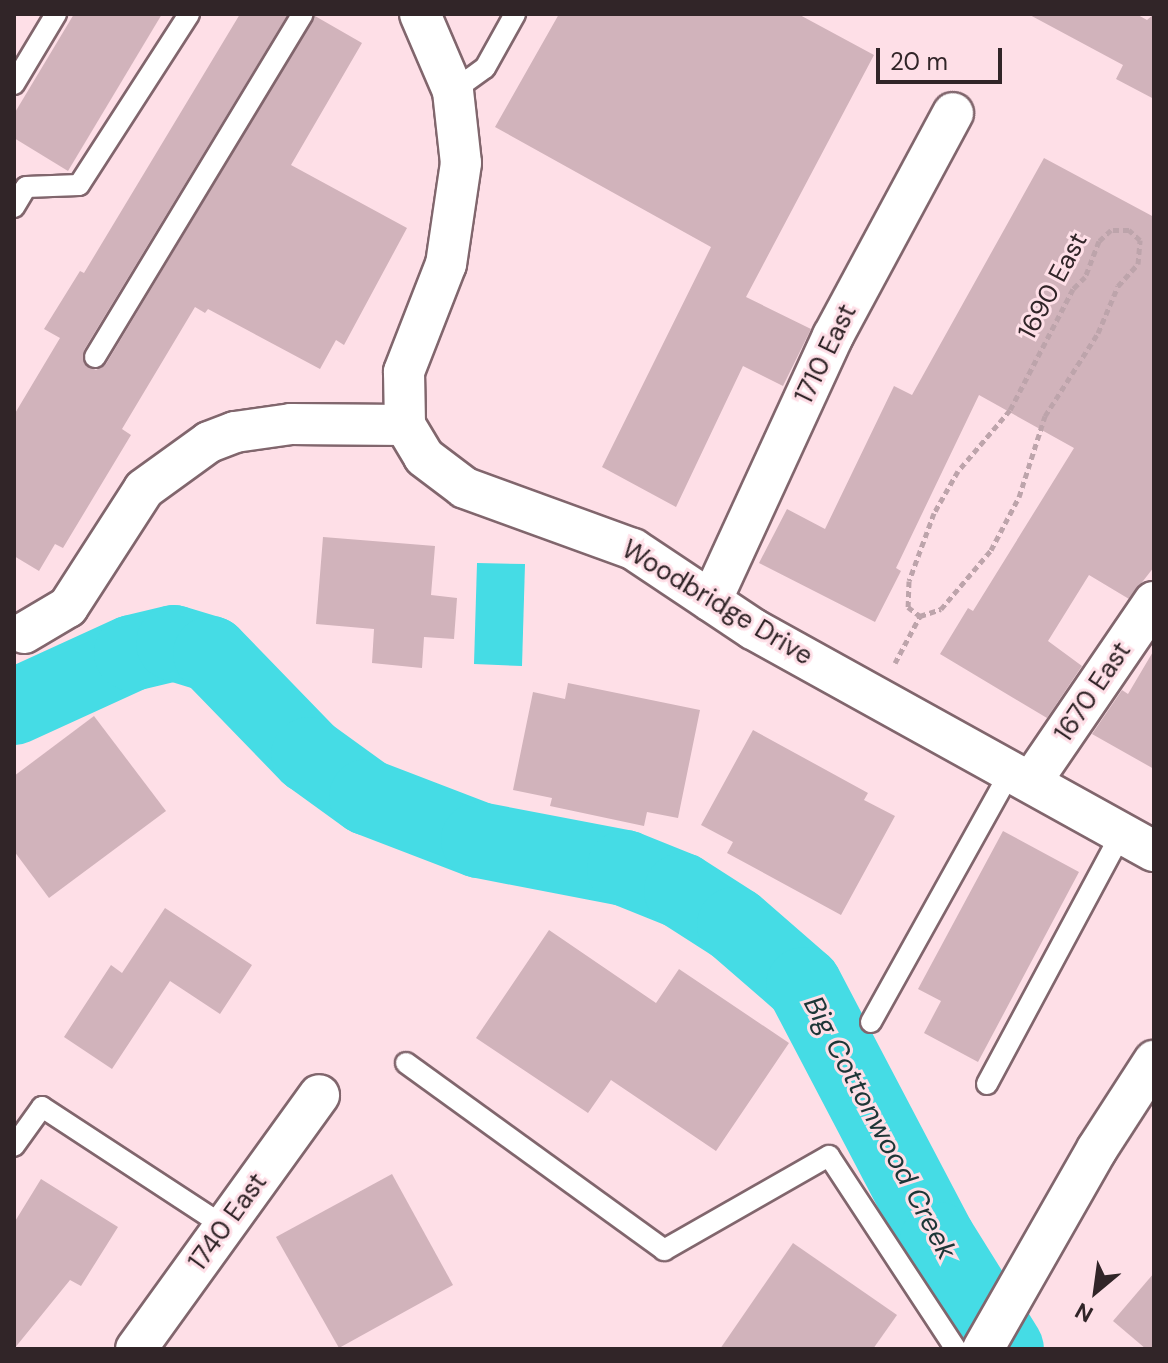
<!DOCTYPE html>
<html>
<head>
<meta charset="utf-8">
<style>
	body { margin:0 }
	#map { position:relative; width:1168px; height:1363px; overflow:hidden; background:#fedfe7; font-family:"DM Sans",sans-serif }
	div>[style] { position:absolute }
	.water>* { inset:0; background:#45dce5 }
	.river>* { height:76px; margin:-38px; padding:0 38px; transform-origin:38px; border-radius:38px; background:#45dce5 }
	.building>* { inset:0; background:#d1b3bb }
	.path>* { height:5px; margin-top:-2.5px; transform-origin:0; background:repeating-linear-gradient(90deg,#bda4ab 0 6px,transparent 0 10px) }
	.roads { filter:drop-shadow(2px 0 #81666d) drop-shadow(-2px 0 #81666d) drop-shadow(0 2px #81666d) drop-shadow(0 -2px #81666d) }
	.lane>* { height:20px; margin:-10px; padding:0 10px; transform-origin:10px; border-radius:10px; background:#fff }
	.street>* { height:40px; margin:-20px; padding:0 20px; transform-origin:20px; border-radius:20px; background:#fff }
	span { translate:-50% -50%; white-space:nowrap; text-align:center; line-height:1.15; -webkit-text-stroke:6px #fedfe7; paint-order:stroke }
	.street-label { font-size:26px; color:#312528 }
	.water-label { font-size:28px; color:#1d3637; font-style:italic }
	.frame { position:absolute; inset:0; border:16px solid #312528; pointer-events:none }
	.north { position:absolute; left:1056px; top:1251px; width:80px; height:80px; -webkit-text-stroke:6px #fedfe7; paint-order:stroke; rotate:209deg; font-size:22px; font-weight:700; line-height:32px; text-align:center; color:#312528 }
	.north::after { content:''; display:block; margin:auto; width:28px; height:36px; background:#312528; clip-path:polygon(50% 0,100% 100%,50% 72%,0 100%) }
	.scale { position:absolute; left:876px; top:48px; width:126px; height:36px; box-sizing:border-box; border:4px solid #312528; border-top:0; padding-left:10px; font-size:24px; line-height:28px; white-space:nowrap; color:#312528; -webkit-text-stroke:6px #fedfe7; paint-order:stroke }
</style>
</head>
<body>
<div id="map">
	<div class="water">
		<i style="clip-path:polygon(477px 563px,525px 564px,522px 666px,474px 664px)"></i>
	</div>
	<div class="river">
		<i style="left:14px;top:707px;width:130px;rotate:-24.6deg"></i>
		<i style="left:132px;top:653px;width:43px;rotate:-13.4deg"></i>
		<i style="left:174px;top:643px;width:39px;rotate:17deg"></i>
		<i style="left:211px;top:654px;width:141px;rotate:45.9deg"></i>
		<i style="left:309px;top:755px;width:72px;rotate:35.9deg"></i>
		<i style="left:367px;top:797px;width:120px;rotate:21deg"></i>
		<i style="left:479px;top:840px;width:149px;rotate:10.9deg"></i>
		<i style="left:625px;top:868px;width:61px;rotate:22deg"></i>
		<i style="left:682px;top:891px;width:63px;rotate:32.7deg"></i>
		<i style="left:735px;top:925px;width:91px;rotate:41deg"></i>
		<i style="left:804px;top:985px;width:288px;rotate:62.3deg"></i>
		<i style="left:938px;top:1240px;width:128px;rotate:58deg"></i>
	</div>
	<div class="building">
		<i style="clip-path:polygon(74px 14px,162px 14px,68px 171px,14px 138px,14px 114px)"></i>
		<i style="clip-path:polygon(240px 14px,288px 14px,84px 350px,84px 364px,96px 370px,106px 364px,315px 16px,362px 43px,291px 165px,407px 228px,344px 345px,336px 340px,320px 369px,208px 309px,205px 313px,195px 307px,122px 429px,131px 435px,63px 548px,55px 544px,39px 571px,14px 556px,14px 415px,60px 338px,44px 329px,80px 271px,84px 273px)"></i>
		<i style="clip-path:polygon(559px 14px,798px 14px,874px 55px,746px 297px,811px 329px,783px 386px,743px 366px,676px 507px,602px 467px,711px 247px,495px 127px)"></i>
		<i style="clip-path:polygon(1028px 14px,1136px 14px,1147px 20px,1154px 14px,1154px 99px,1116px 79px,1123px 65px)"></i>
		<i style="clip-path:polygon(1044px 158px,1154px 217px,1154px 567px,1129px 599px,1089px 575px,1048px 641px,1082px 666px,1047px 718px,940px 654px,968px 608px,973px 611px,1074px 448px,979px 395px,896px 568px,901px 571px,875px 622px,759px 563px,787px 509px,825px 529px,894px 386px,912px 395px)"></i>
		<i style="clip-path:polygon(323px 537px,435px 546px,431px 595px,457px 598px,454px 639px,424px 637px,422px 668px,372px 663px,374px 629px,316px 624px)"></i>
		<i style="clip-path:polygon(1154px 650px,1154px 769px,1092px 734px,1122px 690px,1128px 694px)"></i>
		<i style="clip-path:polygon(568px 683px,700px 710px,678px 818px,647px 812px,644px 826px,550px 806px,552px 798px,513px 790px,533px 692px,565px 699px)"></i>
		<i style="clip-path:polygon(94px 716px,166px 811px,49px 898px,14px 851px,14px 776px)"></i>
		<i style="clip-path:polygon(753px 730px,868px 793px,864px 800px,895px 816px,841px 915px,727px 853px,733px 842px,701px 825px)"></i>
		<i style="clip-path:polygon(1003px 831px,1079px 872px,978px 1062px,924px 1033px,941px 1001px,918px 989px)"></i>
		<i style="clip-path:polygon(165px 908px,252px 965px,220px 1014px,170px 981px,112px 1069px,64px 1037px,111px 965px,122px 973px)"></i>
		<i style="clip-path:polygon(549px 930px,656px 1003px,679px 969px,789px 1043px,716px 1151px,611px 1080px,588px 1113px,476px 1038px)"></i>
		<i style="clip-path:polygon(392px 1174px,453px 1285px,339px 1348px,276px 1237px)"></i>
		<i style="clip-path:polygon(41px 1179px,118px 1227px,81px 1286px,70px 1280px,14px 1349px,14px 1223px)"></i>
		<i style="clip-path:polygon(793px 1243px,897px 1315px,873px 1349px,720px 1349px)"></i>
		<i style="clip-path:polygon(1154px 1273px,1154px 1349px,1146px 1349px,1113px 1321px)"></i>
	</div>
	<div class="path">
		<i style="left:895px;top:663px;width:53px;rotate:-62deg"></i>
		<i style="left:920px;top:616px;width:22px;rotate:-18deg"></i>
		<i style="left:941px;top:609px;width:77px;rotate:-49.7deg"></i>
		<i style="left:991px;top:550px;width:60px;rotate:-62.2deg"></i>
		<i style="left:1019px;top:497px;width:85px;rotate:-72.2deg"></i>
		<i style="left:1045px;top:416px;width:98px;rotate:-57.4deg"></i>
		<i style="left:1098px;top:333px;width:51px;rotate:-66.9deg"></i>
		<i style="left:1118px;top:286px;width:30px;rotate:-48deg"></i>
		<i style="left:1138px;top:264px;width:24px;rotate:-85deg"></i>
		<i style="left:1140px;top:240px;width:15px;rotate:-138deg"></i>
		<i style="left:1129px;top:230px;width:18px;rotate:180deg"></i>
		<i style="left:1111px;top:230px;width:16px;rotate:137deg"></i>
		<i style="left:1099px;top:241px;width:39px;rotate:111deg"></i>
		<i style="left:1085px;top:277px;width:17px;rotate:135deg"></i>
		<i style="left:1073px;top:289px;width:136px;rotate:117.5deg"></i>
		<i style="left:1010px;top:410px;width:80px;rotate:130.4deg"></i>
		<i style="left:958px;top:471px;width:48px;rotate:119.7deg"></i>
		<i style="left:934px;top:513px;width:72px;rotate:110.2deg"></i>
		<i style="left:909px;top:581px;width:26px;rotate:92deg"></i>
		<i style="left:908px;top:607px;width:15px;rotate:37deg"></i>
	</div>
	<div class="roads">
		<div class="lane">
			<i style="left:14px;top:84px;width:82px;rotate:-59deg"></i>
			<i style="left:453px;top:91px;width:39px;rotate:-36deg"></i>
			<i style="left:485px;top:68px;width:62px;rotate:-60.9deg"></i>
			<i style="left:14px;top:207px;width:23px;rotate:-59deg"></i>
			<i style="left:26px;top:187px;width:53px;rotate:-2.2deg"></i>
			<i style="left:79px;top:185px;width:203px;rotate:-57.2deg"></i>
			<i style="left:95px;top:357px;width:401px;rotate:-58.8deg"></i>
			<i style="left:871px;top:1022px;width:288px;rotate:-60.9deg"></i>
			<i style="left:406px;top:1063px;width:319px;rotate:35.9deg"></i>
			<i style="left:664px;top:1250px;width:190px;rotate:-29.7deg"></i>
			<i style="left:829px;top:1156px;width:231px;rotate:56.7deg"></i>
			<i style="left:987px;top:1084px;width:286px;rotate:-61.8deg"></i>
			<i style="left:14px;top:1146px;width:48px;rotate:-54.3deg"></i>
			<i style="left:42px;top:1107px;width:217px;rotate:33.2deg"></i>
		</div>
		<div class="street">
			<i style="left:420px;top:14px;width:84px;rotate:66.8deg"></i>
			<i style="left:453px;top:91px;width:72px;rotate:83.7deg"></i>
			<i style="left:461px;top:163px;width:102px;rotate:98.4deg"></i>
			<i style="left:446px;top:264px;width:116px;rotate:111.3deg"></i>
			<i style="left:404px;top:372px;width:53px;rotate:88.9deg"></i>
			<i style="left:405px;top:425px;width:37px;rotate:59deg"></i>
			<i style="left:424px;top:457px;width:51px;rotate:37.1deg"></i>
			<i style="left:465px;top:488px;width:179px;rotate:20deg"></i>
			<i style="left:633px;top:549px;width:144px;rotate:33.7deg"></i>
			<i style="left:753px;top:629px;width:458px;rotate:29deg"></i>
			<i style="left:711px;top:601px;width:292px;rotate:-65.3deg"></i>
			<i style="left:833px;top:336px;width:253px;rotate:-61.7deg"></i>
			<i style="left:24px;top:633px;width:51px;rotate:-30.6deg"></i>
			<i style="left:68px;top:607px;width:140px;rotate:-57.2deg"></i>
			<i style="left:144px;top:489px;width:80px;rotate:-35.9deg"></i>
			<i style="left:209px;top:442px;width:28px;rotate:-21deg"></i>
			<i style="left:235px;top:432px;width:57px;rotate:-8.1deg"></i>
			<i style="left:291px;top:424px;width:114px;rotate:0.5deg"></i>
			<i style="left:1031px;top:782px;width:218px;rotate:-55.7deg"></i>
			<i style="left:136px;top:1349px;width:313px;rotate:-54.2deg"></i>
			<i style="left:983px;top:1349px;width:230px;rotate:-60.3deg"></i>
			<i style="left:1097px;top:1149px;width:105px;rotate:-57.1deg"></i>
		</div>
	</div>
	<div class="street-label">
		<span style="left:1053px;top:286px;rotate:-62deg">1690 East</span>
		<span style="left:826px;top:354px;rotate:-64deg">1710 East</span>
		<span style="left:717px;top:603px;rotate:31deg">Woodbridge Drive</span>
		<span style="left:1093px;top:692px;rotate:-56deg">1670 East</span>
		<span style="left:228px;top:1222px;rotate:-54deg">1740 East</span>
	</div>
	<div class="water-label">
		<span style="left:880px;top:1128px;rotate:62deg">Big Cottonwood Creek</span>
	</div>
	<div class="frame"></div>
	<div class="north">N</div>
	<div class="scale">20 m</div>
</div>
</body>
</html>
